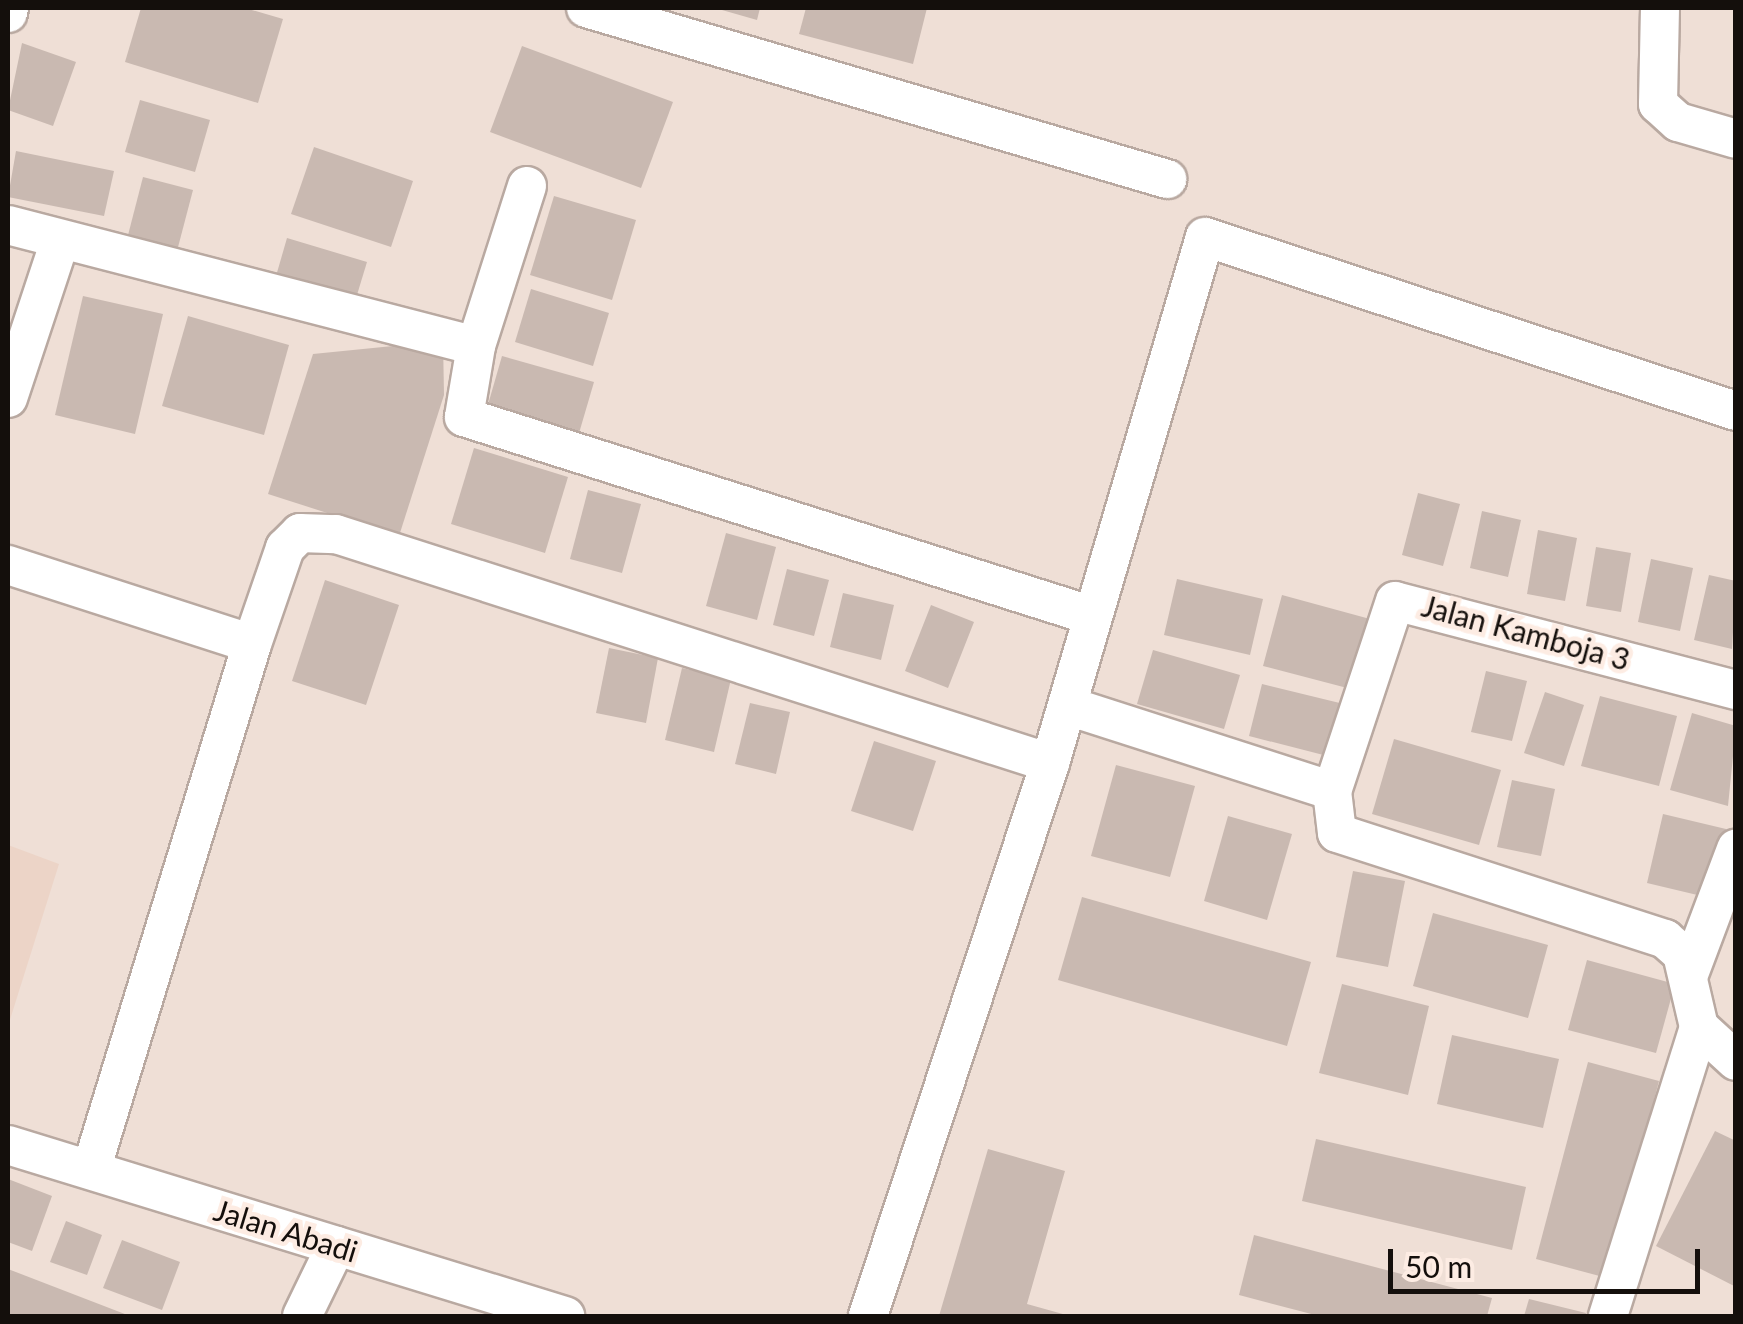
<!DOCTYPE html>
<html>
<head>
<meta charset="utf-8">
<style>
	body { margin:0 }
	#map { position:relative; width:1743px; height:1324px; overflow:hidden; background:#efdfd6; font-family:Lato,sans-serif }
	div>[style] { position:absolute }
	.built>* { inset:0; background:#ecd4c7 }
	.building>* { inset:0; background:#c9b9b1 }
	.roads { filter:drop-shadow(2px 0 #b9a9a1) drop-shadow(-2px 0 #b9a9a1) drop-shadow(0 2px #b9a9a1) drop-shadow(0 -2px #b9a9a1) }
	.minor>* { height:38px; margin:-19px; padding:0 19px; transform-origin:19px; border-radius:19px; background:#fff }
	span { translate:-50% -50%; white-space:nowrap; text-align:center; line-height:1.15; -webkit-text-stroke:9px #fdece3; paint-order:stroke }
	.street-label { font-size:30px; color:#140f0c }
	.frame { position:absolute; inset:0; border:10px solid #140f0c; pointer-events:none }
	.scale { position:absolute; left:1388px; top:1249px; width:312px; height:45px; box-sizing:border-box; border:5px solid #140f0c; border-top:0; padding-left:12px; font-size:30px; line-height:35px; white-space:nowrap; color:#140f0c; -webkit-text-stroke:8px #fdece3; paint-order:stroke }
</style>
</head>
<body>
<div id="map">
	<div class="built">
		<i style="clip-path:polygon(8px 845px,59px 864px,8px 1026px)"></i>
	</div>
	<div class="building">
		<i style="clip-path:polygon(141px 8px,245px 8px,283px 19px,258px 103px,125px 62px)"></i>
		<i style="clip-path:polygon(715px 8px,760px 8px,757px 20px)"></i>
		<i style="clip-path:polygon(806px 8px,927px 8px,913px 64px,799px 34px)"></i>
		<i style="clip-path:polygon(22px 43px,76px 62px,53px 126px,8px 110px)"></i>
		<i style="clip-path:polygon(522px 46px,673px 102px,641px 188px,490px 132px)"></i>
		<i style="clip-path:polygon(140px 100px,210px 120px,195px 172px,125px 152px)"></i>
		<i style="clip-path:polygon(314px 147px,413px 181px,391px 247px,291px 214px)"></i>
		<i style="clip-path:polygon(16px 151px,114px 171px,104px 216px,8px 197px)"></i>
		<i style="clip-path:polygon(143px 177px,193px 190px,177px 251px,127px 239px)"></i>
		<i style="clip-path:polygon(554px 196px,636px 220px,612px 300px,530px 275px)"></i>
		<i style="clip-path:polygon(287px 238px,367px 262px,353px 308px,274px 283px)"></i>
		<i style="clip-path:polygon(531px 289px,609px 313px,593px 366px,515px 342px)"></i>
		<i style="clip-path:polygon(83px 296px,163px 314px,135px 434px,55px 415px)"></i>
		<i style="clip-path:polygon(188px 316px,289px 345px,264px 435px,162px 406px)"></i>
		<i style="clip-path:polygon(443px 341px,444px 395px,399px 536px,268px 494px,313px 354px)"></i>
		<i style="clip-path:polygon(502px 356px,594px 382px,577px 440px,485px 415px)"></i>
		<i style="clip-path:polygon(474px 448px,568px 477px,545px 553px,451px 524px)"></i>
		<i style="clip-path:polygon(588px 490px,641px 504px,622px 573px,570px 559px)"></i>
		<i style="clip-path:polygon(1418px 493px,1460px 504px,1443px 566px,1402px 555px)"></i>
		<i style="clip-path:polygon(1482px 511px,1521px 520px,1508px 577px,1470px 568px)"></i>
		<i style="clip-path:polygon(1538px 530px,1577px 538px,1565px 601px,1527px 594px)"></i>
		<i style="clip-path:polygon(726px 533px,776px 547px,757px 620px,706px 606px)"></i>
		<i style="clip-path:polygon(1596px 547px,1631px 553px,1621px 612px,1586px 606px)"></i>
		<i style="clip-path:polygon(1651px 559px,1693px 568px,1680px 631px,1638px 622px)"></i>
		<i style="clip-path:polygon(787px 569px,829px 580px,814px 636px,773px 625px)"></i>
		<i style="clip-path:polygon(1709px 575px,1736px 581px,1732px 649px,1694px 640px)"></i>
		<i style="clip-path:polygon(1177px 579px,1263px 599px,1250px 655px,1164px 635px)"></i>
		<i style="clip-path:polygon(325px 580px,399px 605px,366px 705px,292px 681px)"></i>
		<i style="clip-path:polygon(843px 593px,894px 605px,881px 660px,830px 647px)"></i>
		<i style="clip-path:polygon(1282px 595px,1370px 619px,1351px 689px,1263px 666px)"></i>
		<i style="clip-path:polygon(931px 605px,974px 622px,948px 688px,905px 671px)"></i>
		<i style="clip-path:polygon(609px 648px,658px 658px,646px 723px,596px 713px)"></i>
		<i style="clip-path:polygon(1153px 650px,1240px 675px,1224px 729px,1137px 704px)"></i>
		<i style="clip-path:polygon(682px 668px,731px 679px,714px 752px,665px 740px)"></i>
		<i style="clip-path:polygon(1486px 671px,1527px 681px,1512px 741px,1471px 732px)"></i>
		<i style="clip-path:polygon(1262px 684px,1352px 706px,1339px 759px,1249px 736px)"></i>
		<i style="clip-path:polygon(1545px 692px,1584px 705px,1564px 766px,1524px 753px)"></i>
		<i style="clip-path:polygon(1600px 696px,1677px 716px,1659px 786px,1581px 766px)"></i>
		<i style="clip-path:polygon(750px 703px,790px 712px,776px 774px,735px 764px)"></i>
		<i style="clip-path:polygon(1692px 713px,1736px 726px,1728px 806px,1670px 790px)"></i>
		<i style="clip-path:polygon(1394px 739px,1501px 770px,1479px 845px,1372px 814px)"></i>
		<i style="clip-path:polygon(874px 741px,936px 761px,913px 831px,851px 811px)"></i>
		<i style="clip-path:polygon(1116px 765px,1195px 786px,1170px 877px,1091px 856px)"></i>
		<i style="clip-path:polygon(1512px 780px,1555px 789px,1541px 856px,1497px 847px)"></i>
		<i style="clip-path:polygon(1663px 814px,1726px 829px,1710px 898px,1647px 883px)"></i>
		<i style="clip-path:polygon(1228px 816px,1292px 834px,1267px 920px,1204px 901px)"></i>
		<i style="clip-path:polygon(1353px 871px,1405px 881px,1388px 967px,1336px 957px)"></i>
		<i style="clip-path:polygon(1082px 897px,1311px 962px,1287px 1046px,1058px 980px)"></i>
		<i style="clip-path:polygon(1433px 913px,1548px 945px,1528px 1018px,1413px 986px)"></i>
		<i style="clip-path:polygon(1587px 960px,1675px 984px,1656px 1053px,1568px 1030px)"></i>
		<i style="clip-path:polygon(1342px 984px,1429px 1006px,1408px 1095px,1319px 1073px)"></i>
		<i style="clip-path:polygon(1452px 1035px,1559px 1059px,1543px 1128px,1437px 1104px)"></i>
		<i style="clip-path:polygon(1588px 1062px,1659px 1081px,1607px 1278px,1536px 1259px)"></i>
		<i style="clip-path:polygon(1715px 1131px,1736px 1141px,1736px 1287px,1656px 1246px)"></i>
		<i style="clip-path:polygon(1316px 1139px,1526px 1187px,1512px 1250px,1302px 1201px)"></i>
		<i style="clip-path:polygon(988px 1149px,1065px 1171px,1027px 1304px,1070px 1316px,939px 1316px)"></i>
		<i style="clip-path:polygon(8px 1179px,52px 1196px,32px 1251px,8px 1242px)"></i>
		<i style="clip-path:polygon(66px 1221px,102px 1235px,87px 1275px,50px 1262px)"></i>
		<i style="clip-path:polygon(1254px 1235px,1492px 1298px,1487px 1316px,1319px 1316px,1239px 1295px)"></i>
		<i style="clip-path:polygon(122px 1240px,180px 1262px,162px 1310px,103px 1288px)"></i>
		<i style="clip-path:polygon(8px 1269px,130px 1316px,8px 1316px)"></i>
		<i style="clip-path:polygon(1529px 1299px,1586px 1313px,1585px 1316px,1524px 1316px)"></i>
	</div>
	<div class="roads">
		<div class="minor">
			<i style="left:586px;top:8px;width:606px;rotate:16.4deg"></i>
			<i style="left:1660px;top:8px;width:96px;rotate:91.2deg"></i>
			<i style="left:1658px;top:104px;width:27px;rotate:42deg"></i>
			<i style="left:1678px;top:122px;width:60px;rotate:16.3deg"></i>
			<i style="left:8px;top:13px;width:5px;rotate:-79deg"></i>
			<i style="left:527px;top:186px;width:168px;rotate:107.7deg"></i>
			<i style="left:476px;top:346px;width:72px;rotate:99.6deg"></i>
			<i style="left:464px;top:417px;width:660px;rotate:17.56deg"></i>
			<i style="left:8px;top:225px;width:483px;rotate:14.5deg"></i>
			<i style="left:8px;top:398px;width:162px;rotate:-71.7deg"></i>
			<i style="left:8px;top:565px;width:256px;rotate:17.9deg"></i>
			<i style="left:1736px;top:690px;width:352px;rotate:-165.4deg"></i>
			<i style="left:1395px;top:601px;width:200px;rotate:108.3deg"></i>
			<i style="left:1332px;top:791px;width:42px;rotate:83.2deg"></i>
			<i style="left:1337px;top:833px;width:345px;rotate:17.9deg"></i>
			<i style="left:1665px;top:939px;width:23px;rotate:41deg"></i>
			<i style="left:1682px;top:954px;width:75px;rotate:76.9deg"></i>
			<i style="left:1699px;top:1027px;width:50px;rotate:42.6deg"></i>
			<i style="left:1068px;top:706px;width:277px;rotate:17.8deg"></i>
			<i style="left:1689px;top:974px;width:134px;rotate:-69.4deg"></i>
			<i style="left:8px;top:1145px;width:583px;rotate:17.07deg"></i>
			<i style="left:91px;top:1170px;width:550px;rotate:-72.98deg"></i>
			<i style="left:252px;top:644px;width:102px;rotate:-71deg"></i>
			<i style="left:285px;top:548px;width:21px;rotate:-45deg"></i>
			<i style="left:300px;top:533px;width:36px;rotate:2deg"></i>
			<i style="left:336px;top:534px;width:750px;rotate:17.78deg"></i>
			<i style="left:302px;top:1316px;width:78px;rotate:-64.1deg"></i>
			<i style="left:868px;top:1316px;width:582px;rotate:-71.78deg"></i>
			<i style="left:1050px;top:763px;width:548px;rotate:-73.58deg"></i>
			<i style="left:1205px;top:237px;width:559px;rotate:18.14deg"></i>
			<i style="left:1608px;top:1316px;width:303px;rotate:-72.5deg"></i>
		</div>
	</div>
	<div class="street-label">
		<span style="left:1526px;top:632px;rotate:15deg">Jalan Kamboja 3</span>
		<span style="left:286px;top:1230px;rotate:17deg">Jalan Abadi</span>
	</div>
	<div class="frame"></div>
	<div class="scale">50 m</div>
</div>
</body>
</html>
